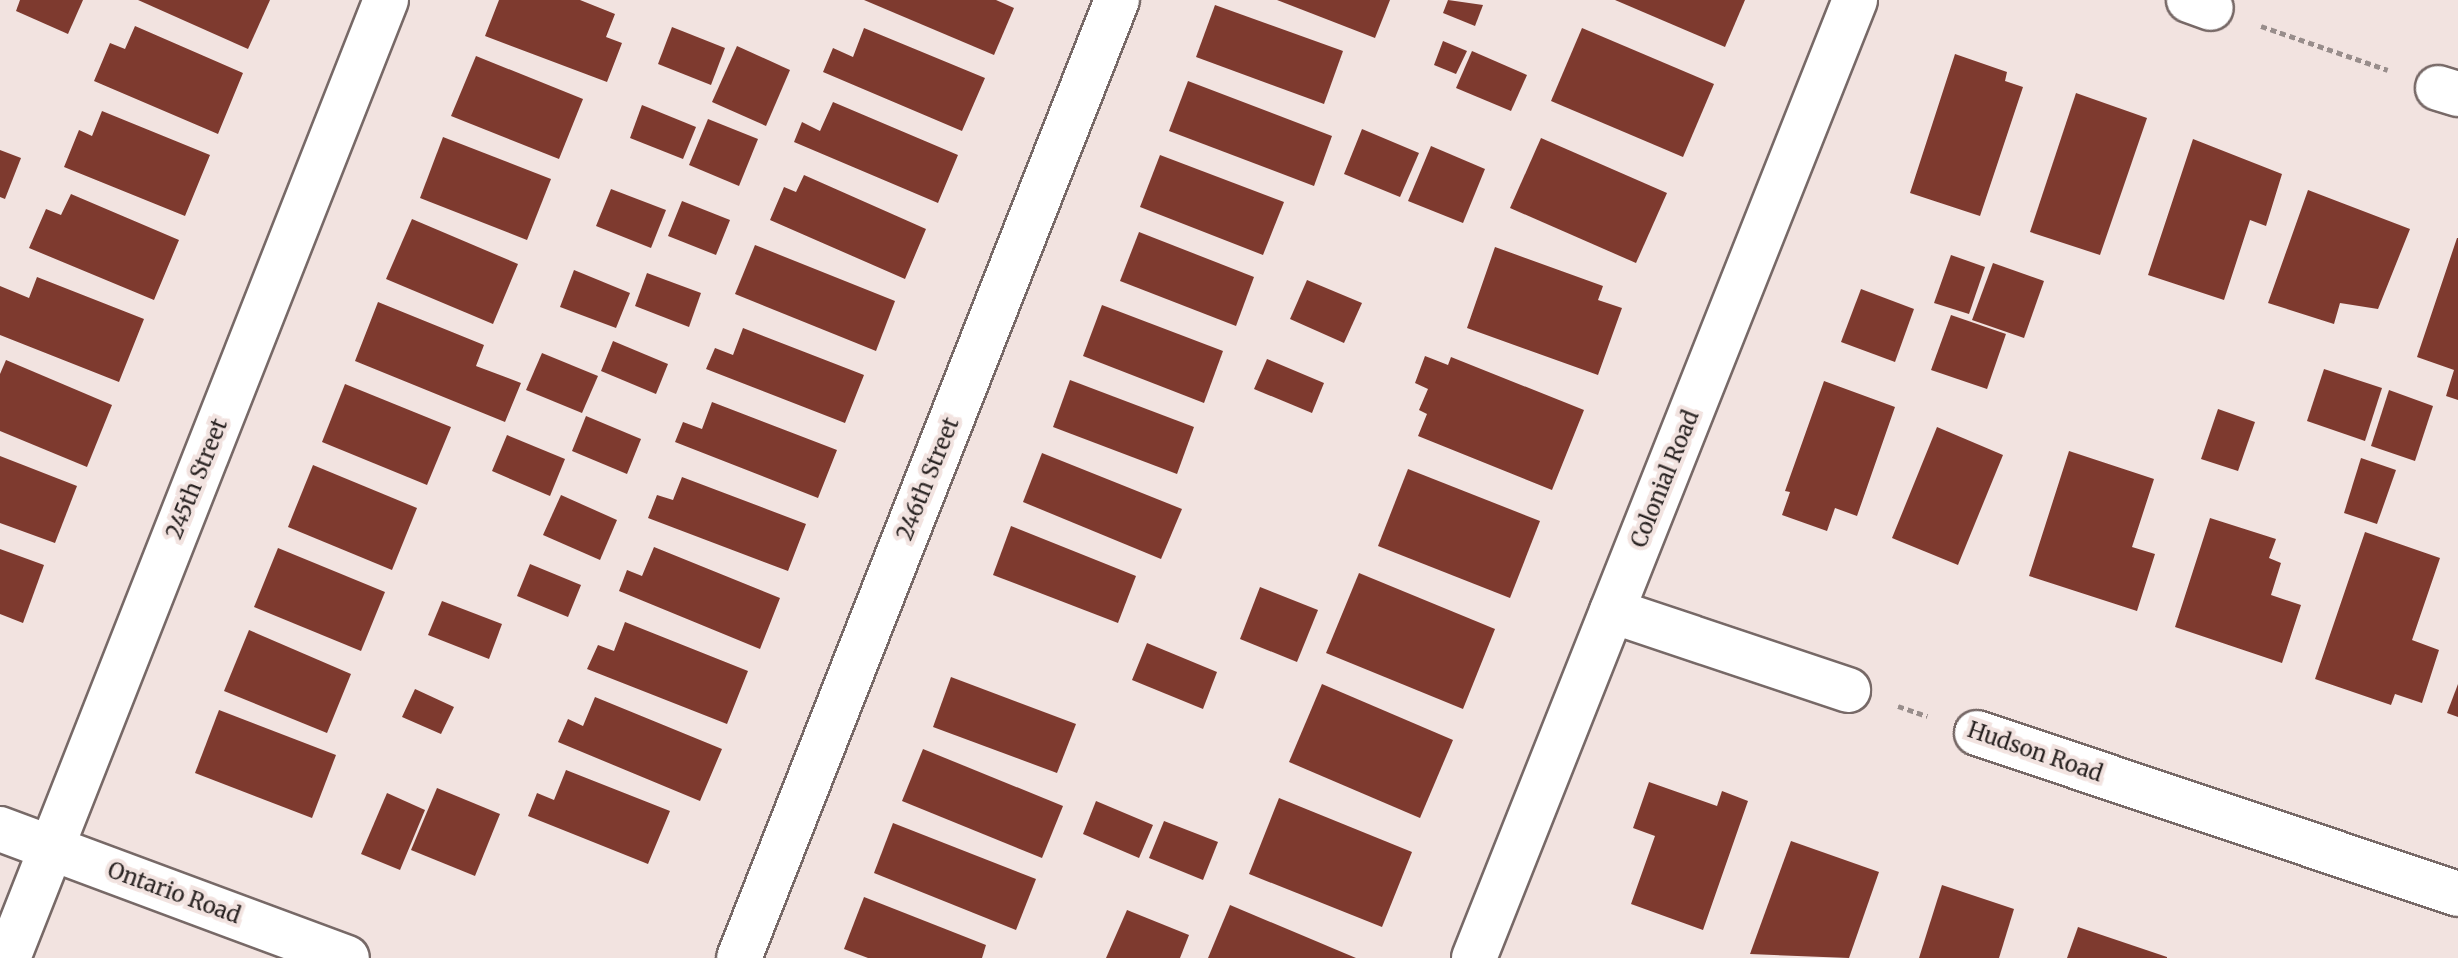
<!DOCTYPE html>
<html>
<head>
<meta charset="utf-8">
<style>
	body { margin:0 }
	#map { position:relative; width:2458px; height:958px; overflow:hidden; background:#f2e3e0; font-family:Merriweather,serif }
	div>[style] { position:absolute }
	.building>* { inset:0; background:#7e3a2f }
	.path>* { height:5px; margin-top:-2.5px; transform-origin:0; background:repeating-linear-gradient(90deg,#988d8b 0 6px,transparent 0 10px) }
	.roads { filter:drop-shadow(2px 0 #776967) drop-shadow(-2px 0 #776967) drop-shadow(0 2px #776967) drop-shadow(0 -2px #776967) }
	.street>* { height:44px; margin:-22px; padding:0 22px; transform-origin:22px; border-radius:22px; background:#fff }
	span { translate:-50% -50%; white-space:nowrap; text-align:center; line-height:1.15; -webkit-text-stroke:8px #f2e3e0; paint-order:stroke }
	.street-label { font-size:22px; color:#292322 }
</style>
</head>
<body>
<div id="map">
	<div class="building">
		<i style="clip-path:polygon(20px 0,83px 0,68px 34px,16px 11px)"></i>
		<i style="clip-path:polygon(138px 0,270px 0,248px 49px)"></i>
		<i style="clip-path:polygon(499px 0,580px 0,615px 14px,606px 37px,622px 43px,607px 82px,485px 36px)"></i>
		<i style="clip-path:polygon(864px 0,996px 0,1014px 8px,994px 55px)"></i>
		<i style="clip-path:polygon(1277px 0,1390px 0,1375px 38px)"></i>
		<i style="clip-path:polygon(1448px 0,1483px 5px,1475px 26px,1443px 13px)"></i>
		<i style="clip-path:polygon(1615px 0,1745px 0,1725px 47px)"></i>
		<i style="clip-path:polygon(1215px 5px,1343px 51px,1324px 104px,1196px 57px)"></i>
		<i style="clip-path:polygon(135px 26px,243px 73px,218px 134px,94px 81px,110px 43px,125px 49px)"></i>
		<i style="clip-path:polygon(672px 27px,725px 48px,711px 85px,658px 64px)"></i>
		<i style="clip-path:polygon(864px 28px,985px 78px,962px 131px,823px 72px,833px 48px,853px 57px)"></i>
		<i style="clip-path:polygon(1582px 28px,1714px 84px,1683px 157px,1551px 101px)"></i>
		<i style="clip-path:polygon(1443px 41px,1467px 51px,1456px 74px,1434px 65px)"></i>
		<i style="clip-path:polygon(737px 46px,790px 70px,766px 126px,712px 102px)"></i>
		<i style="clip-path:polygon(1472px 51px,1527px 75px,1511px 111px,1456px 88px)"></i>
		<i style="clip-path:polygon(1955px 54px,2007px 72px,2005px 81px,2023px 87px,1980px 216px,1910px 193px)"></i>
		<i style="clip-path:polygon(476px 56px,583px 99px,559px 159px,451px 116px)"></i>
		<i style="clip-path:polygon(1188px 81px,1332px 136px,1314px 186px,1169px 131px)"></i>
		<i style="clip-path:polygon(2076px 93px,2147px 118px,2100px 255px,2030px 232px)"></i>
		<i style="clip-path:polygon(833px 102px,958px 155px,938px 203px,794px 142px,802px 122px,820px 131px)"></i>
		<i style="clip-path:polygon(642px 105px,696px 127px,683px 159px,630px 138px)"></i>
		<i style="clip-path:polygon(102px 111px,210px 155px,185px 216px,64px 167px,79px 130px,92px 136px)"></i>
		<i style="clip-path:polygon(708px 119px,758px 139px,739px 186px,689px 165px)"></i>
		<i style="clip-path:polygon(1362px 129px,1419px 153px,1400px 197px,1344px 174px)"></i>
		<i style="clip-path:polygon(443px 137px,551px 179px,527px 240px,420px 198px)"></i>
		<i style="clip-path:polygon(1541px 138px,1667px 193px,1636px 263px,1510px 208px)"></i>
		<i style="clip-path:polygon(2193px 139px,2282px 174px,2266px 226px,2250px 220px,2224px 300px,2148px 275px)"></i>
		<i style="clip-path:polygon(1431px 146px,1485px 169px,1463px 223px,1408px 201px)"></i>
		<i style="clip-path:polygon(0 150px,21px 158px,5px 199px,0 197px)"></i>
		<i style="clip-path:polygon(1160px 155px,1284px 202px,1263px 255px,1140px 207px)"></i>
		<i style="clip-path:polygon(804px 175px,926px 229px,905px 279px,770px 220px,784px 187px,796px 192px)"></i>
		<i style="clip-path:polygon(611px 189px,666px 210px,651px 248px,596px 226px)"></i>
		<i style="clip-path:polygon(2308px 190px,2410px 229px,2378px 309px,2340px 303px,2334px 324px,2268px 303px)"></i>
		<i style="clip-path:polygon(71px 194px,179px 240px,154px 300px,29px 248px,46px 209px,61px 215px)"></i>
		<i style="clip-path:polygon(682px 201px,730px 220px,716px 255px,668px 236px)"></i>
		<i style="clip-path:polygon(412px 219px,518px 264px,493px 324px,386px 279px)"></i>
		<i style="clip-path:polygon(1139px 232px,1254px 277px,1236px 326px,1120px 281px)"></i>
		<i style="clip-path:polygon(2457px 238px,2458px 238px,2458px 400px,2446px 396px,2454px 370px,2417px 357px)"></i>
		<i style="clip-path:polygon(755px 245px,895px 301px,876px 351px,735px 294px)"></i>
		<i style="clip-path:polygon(1495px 247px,1603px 286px,1598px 300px,1622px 308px,1598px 375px,1467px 328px)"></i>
		<i style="clip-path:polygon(1951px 255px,1985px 267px,1969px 314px,1934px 303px)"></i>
		<i style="clip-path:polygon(1993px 263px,2044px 281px,2024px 338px,1972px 320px)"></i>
		<i style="clip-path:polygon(574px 270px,630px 293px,616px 328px,560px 307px)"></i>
		<i style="clip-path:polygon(647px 273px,701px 293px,689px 327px,635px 306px)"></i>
		<i style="clip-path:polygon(37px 277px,144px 319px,119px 382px,0 335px,0 286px,29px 298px)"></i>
		<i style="clip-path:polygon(1307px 280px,1362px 303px,1344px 343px,1290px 319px)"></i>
		<i style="clip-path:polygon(1861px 289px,1914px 309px,1895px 362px,1841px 342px)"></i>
		<i style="clip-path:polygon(378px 302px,484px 345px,476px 366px,521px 383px,505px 422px,355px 361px)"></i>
		<i style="clip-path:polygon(1102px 305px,1223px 351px,1204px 403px,1083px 356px)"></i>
		<i style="clip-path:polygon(1951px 315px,2006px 334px,1987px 389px,1931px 370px)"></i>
		<i style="clip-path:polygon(743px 328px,864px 375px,845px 423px,706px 369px,715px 348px,733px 355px)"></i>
		<i style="clip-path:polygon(613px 341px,668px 364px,656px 394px,601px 371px)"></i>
		<i style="clip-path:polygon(542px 353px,598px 376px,582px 413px,526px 390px)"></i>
		<i style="clip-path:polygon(1425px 356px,1448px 365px,1451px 357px,1584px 410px,1552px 490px,1418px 436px,1427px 414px,1419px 410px,1428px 389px,1415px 383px)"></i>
		<i style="clip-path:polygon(1267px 359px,1324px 383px,1312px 413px,1254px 389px)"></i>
		<i style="clip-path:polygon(6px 360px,112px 405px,87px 467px,0 431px,0 374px)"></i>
		<i style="clip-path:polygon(2324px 369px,2382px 388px,2365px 441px,2307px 421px)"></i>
		<i style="clip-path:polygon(1070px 380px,1194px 427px,1177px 474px,1053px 427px)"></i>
		<i style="clip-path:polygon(1824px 381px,1895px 407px,1857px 516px,1835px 508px,1827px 531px,1782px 515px,1790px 492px,1785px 491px)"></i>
		<i style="clip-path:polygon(345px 384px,451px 427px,427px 485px,322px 442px)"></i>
		<i style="clip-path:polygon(2389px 390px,2433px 406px,2415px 461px,2371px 446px)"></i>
		<i style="clip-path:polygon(712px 402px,837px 450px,818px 498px,675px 442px,683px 422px,702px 429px)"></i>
		<i style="clip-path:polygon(2218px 409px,2255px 422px,2238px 471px,2201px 459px)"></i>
		<i style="clip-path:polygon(586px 416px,641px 439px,627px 474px,572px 451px)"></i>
		<i style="clip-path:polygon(1937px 427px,2003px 455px,1958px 565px,1892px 538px)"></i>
		<i style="clip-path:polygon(507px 435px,565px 459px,550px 496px,492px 471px)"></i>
		<i style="clip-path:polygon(2069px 451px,2154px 479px,2132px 547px,2155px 554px,2137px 611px,2029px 576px)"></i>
		<i style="clip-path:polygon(1042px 453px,1182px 509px,1161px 559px,1023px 502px)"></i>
		<i style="clip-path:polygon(0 456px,77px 486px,55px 543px,0 523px)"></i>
		<i style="clip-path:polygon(2361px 458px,2396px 470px,2377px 524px,2344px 513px)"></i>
		<i style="clip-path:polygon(313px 465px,417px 508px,392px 570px,288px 527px)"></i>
		<i style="clip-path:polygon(1408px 469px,1540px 521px,1510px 598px,1378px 546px)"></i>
		<i style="clip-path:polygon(682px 477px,806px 524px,788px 571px,648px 518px,657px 495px,673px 500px)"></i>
		<i style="clip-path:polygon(561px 495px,617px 520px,600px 560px,543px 535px)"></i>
		<i style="clip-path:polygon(2210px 518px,2276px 539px,2269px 558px,2281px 563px,2271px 595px,2301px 605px,2282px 663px,2175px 627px)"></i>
		<i style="clip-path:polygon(1011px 526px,1136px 576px,1118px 623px,993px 575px)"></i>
		<i style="clip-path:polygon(2365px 532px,2440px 558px,2412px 640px,2439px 650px,2422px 703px,2395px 694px,2391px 705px,2315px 679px)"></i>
		<i style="clip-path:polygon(654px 547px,780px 598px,760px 649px,619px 591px,627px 570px,642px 576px)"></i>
		<i style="clip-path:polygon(278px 548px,385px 592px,361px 651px,254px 607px)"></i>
		<i style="clip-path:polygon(0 549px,44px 565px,23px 623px,0 614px)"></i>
		<i style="clip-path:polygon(530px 564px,581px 585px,568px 617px,517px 596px)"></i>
		<i style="clip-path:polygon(1359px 573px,1495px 629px,1463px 709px,1326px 653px)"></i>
		<i style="clip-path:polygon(1260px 587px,1318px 610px,1297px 662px,1240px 639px)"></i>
		<i style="clip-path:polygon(442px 601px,502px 624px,489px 659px,428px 635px)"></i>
		<i style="clip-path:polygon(625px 622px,748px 671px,727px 724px,587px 669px,598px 645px,614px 651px)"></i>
		<i style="clip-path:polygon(249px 630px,351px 674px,327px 733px,224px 691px)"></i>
		<i style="clip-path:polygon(1147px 643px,1217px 672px,1203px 709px,1132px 680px)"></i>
		<i style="clip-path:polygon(951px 677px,1076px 724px,1057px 773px,933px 727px)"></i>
		<i style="clip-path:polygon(1322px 684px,1453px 740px,1420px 818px,1289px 762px)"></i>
		<i style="clip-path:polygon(2458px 684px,2458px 717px,2447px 713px)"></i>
		<i style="clip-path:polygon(415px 689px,454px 707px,441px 734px,402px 717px)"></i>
		<i style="clip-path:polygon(595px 697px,722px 749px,700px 801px,558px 742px,568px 719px,583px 726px)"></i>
		<i style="clip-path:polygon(219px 710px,336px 755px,312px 818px,195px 773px)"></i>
		<i style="clip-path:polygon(923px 749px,1063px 806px,1042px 858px,902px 801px)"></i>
		<i style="clip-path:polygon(566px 770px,670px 811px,648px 864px,528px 816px,537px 793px,554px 800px)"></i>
		<i style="clip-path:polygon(1649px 782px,1717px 806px,1722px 791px,1748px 801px,1703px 930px,1631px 904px,1655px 836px,1633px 828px)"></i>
		<i style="clip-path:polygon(437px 788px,500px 814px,475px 876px,411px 850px)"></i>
		<i style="clip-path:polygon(387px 793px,425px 810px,400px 870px,361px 854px)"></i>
		<i style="clip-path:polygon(1279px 798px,1412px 852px,1382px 927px,1249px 874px)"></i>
		<i style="clip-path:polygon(1096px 801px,1153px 825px,1139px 858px,1083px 834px)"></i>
		<i style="clip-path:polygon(1164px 821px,1218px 842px,1203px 880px,1149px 858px)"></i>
		<i style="clip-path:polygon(893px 823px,1036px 879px,1016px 930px,874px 873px)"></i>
		<i style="clip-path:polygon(1791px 841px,1879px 872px,1849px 958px,1750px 954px)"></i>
		<i style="clip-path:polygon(1942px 885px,2014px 909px,1999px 958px,1919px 958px)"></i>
		<i style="clip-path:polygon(864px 897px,986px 945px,982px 958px,868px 958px,844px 949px)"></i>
		<i style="clip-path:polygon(1230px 905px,1356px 958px,1208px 958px)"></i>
		<i style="clip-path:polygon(1127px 910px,1189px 935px,1180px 958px,1106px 958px)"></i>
		<i style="clip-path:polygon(2078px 927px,2167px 957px,2167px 958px,2067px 958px)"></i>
	</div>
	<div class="path">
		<i style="left:2261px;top:26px;width:134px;rotate:19.1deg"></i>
		<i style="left:1898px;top:706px;width:31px;rotate:19deg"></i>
	</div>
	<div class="roads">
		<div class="street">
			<i style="left:2189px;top:0;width:23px;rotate:20deg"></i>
			<i style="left:2438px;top:88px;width:21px;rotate:17deg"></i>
			<i style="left:1612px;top:611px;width:249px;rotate:18.5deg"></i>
			<i style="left:1977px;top:733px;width:507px;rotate:18.51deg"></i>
			<i style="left:0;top:829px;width:370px;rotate:20.4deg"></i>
			<i style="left:8px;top:958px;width:1030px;rotate:-68.47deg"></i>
			<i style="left:739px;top:958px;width:1030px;rotate:-68.47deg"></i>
			<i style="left:1474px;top:958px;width:1031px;rotate:-68.31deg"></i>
		</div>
	</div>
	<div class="street-label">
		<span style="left:197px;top:479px;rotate:-68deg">245th Street</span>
		<span style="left:928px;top:479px;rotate:-68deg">246th Street</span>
		<span style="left:1665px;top:479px;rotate:-68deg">Colonial Road</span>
		<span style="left:2035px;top:752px;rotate:19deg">Hudson Road</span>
		<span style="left:174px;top:893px;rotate:20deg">Ontario Road</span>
	</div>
</div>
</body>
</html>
